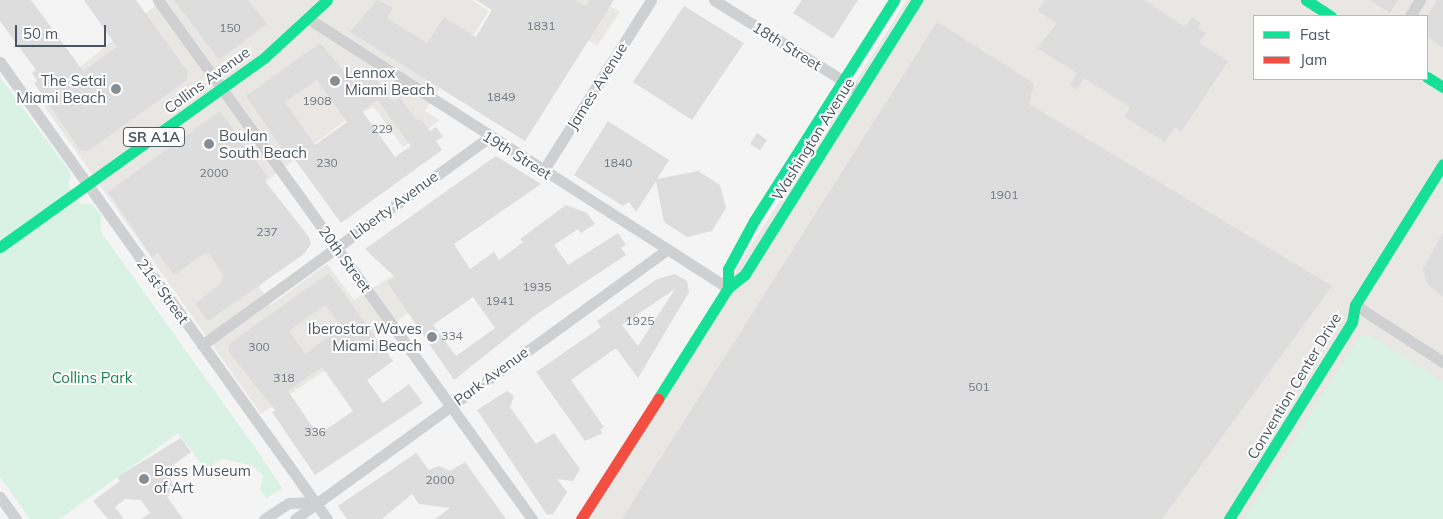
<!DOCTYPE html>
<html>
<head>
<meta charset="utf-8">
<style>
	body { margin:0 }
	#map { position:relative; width:1443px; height:519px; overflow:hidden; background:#f4f4f4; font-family:Mulish,sans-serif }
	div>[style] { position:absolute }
	.commercial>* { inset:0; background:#e8e7e3 }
	.green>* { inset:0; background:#d9f2e3 }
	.building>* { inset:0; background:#ddddde }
	.street>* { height:11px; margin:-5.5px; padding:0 5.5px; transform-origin:5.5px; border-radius:5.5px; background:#ced0d2 }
	.fast>* { height:11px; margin:-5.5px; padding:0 5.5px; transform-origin:5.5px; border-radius:5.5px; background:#16e098 }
	.jam>* { height:11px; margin:-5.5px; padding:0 5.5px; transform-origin:5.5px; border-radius:5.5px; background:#f24e42 }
	.dots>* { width:14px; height:14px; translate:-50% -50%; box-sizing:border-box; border:2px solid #fff; border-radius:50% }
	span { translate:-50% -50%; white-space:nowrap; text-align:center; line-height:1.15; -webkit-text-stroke:4px #fff; paint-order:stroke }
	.number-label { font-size:12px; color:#707881 }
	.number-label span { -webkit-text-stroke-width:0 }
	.shield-label span { padding:1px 4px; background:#fff; border:1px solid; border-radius:4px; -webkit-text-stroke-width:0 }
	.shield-label { font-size:14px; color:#4a5661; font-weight:700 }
	.street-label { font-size:15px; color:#4a5661 }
	.poi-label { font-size:15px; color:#4a5661 }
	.left { translate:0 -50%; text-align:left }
	.right { translate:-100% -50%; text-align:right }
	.park-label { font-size:15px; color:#17864f }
	.legend { position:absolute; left:1253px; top:15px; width:175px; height:65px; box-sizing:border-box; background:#fff; border:1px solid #b7bbc0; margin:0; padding:6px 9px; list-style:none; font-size:15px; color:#4a5661 }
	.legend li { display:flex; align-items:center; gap:10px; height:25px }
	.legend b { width:25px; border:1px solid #b7bbc0 }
	.scale { position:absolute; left:15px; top:25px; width:91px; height:22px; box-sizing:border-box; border:2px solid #4a5661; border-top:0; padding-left:6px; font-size:15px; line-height:18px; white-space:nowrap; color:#4a5661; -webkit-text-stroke:4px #fff; paint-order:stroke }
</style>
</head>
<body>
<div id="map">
	<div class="commercial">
		<i style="clip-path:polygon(162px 0,472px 0,489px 11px,425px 111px,440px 120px,403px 147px,374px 107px,344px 121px,218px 219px,271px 305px,327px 264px,354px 300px,438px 247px,458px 279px,261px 414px,40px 100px)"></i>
		<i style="clip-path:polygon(526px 0,600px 0,620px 12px,597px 46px)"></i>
		<i style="clip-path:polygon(evenodd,907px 0,1443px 0,1443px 519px,578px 519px,907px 0,1254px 16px,1427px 16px,1427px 79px,1254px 79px,1254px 16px)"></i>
	</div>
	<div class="green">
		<i style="clip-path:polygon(0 77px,71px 173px,68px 185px,81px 204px,92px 204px,101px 215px,101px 232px,261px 456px,282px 488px,267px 498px,260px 491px,263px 475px,251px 465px,221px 459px,206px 470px,178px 433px,60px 519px,30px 519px,0 477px)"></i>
		<i style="clip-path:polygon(1369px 335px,1443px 382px,1443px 519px,1244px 519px,1360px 336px)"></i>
	</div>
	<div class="building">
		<i style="clip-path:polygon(0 0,31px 0,83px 71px,117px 47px,84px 0,136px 0,188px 72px,187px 80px,88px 151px,80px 150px,34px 83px,37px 81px,32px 73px,36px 70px,0 21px)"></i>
		<i style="clip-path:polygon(174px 0,248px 0,267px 24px,219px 60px)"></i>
		<i style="clip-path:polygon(377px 0,393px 8px,387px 18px,427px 43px,444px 17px,476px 37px,492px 10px,476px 0,575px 0,585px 6px,589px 0,614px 0,525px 141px,350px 32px)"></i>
		<i style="clip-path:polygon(802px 0,858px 0,833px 39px,793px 13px)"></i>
		<i style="clip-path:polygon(1045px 0,1144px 0,1185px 27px,1192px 17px,1201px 23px,1198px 28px,1206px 33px,1199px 43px,1228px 61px,1181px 132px,1175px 127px,1165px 142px,1124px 117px,1130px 107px,1084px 78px,1077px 90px,1070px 85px,1077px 73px,1037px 48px,1057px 23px,1038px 11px)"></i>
		<i style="clip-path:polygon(1369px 0,1398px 0,1390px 13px)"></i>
		<i style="clip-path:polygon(1437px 0,1443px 0,1443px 48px,1427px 37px,1427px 17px)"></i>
		<i style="clip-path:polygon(684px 6px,744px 43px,692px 120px,633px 82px)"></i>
		<i style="clip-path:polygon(937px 22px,1034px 83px,1029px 104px,1332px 286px,1162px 519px,622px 519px)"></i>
		<i style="clip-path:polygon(evenodd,320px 43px,353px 82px,372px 74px,389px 98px,395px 101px,400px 98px,417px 121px,420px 118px,430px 131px,436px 127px,443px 137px,436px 141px,442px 150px,341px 223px,293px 157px,289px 159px,246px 96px,320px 43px,317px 80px,347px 122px,315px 145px,285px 102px,317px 80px,320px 43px,377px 100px,411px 146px,395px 157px,362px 111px,377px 100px)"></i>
		<i style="clip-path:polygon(220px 111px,268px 177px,264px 180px,309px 237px,311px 244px,304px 254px,208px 321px,195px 304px,221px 283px,223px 275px,211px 256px,205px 253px,174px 275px,158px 253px,152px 257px,108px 192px)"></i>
		<i style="clip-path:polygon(608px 121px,669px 160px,657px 179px,698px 171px,720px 185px,726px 208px,712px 231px,687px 237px,664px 222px,656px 181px,636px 212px,629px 202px,623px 206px,574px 175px)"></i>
		<i style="clip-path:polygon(757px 133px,767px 140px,760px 150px,750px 144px)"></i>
		<i style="clip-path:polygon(evenodd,496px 156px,541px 184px,454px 244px,470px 269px,494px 252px,499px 260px,523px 242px,520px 239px,566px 205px,587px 213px,595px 224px,581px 233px,578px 229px,554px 245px,568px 265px,618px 233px,626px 245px,621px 248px,626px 255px,537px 314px,454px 380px,387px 282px,395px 277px,365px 249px,496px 156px,473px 297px,495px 328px,456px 356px,433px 325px,473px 297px)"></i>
		<i style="clip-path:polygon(1443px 232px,1443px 297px,1427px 284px,1423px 269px)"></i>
		<i style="clip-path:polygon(evenodd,329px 273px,393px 361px,367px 380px,383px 403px,409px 384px,423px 403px,315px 475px,272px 412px,275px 410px,228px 351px,230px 343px,329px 273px,325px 305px,342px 327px,305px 354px,289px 331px,325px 305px,329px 273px,322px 367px,353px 411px,318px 435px,288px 391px,322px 367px)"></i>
		<i style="clip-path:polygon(evenodd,675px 274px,687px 281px,689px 292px,638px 378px,616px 348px,571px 380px,604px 427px,600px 430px,603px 433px,585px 441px,536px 372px,601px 327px,597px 321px,657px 279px,675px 274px,675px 289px,638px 346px,622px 325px,675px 289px)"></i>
		<i style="clip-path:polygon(507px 391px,514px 396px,510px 407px,536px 444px,554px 433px,580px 469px,573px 481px,557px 479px,567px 492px,553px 514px,547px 515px,477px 410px)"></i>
		<i style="clip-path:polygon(181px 438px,191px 452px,165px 471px,177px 491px,167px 497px,183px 519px,141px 519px,150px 513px,141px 500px,125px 499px,115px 507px,124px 519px,108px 519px,93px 501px,120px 481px,117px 477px)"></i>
		<i style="clip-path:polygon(416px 453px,429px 470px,439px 466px,450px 471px,465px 462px,506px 519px,435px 519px,450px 508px,419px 504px,412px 494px,382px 519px,347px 519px,338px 506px)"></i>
	</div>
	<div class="street">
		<i style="left:158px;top:0;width:640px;rotate:54.22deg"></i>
		<i style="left:714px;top:0;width:173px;rotate:32deg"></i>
		<i style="left:1410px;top:16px;width:19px;rotate:-58deg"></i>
		<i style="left:309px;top:19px;width:498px;rotate:32.7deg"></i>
		<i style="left:0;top:62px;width:562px;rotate:54.41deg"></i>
		<i style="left:543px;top:171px;width:202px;rotate:-57.7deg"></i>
		<i style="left:1355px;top:305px;width:105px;rotate:32.9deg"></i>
		<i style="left:202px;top:345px;width:354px;rotate:-35.9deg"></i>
		<i style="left:0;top:497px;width:27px;rotate:54deg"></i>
		<i style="left:264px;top:519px;width:30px;rotate:-33deg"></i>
		<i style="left:289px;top:503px;width:26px;rotate:-2deg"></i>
		<i style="left:295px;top:519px;width:459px;rotate:-35.9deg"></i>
	</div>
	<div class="fast">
		<i style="left:1306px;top:0;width:30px;rotate:33deg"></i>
		<i style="left:1427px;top:77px;width:19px;rotate:32deg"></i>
		<i style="left:0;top:247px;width:326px;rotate:-35.6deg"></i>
		<i style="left:265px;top:57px;width:84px;rotate:-42.6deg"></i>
		<i style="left:728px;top:288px;width:19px;rotate:-90deg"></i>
		<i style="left:728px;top:269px;width:55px;rotate:-61.6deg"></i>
		<i style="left:754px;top:221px;width:262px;rotate:-57.6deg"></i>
		<i style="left:658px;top:399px;width:131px;rotate:-57.8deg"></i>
		<i style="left:728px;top:288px;width:22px;rotate:-39deg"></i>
		<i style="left:745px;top:274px;width:324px;rotate:-57.9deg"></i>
		<i style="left:1229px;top:519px;width:232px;rotate:-58deg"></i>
		<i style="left:1352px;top:322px;width:17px;rotate:-80deg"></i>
		<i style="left:1355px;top:305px;width:166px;rotate:-58deg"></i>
	</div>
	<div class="jam">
		<i style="left:581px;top:519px;width:143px;rotate:-57.3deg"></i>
	</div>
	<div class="dots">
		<i style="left:335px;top:81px;background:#868d94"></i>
		<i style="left:116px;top:89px;background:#868d94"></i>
		<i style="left:209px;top:144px;background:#868d94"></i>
		<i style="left:432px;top:337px;background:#868d94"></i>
		<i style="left:144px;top:479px;background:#868d94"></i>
	</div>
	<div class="number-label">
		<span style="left:541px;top:26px">1831</span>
		<span style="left:230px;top:28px">150</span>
		<span style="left:501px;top:97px">1849</span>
		<span style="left:317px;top:101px">1908</span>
		<span style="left:382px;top:129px">229</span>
		<span style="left:327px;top:163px">230</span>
		<span style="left:618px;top:163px">1840</span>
		<span style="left:214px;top:173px">2000</span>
		<span style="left:1004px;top:195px">1901</span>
		<span style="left:267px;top:232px">237</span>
		<span style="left:537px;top:287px">1935</span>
		<span style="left:500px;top:301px">1941</span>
		<span style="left:640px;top:321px">1925</span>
		<span style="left:452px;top:336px">334</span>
		<span style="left:259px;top:347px">300</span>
		<span style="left:284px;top:378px">318</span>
		<span style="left:979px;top:387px">501</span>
		<span style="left:315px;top:432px">336</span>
		<span style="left:440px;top:480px">2000</span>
	</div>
	<div class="shield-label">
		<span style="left:154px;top:137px">SR A1A</span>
	</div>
	<div class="street-label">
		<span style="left:787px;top:46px;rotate:32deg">18th Street</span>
		<span style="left:207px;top:80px;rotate:-36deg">Collins Avenue</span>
		<span style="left:597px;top:86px;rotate:-58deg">James Avenue</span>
		<span style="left:813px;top:139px;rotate:-58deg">Washington Avenue</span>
		<span style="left:517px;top:155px;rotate:32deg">19th Street</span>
		<span style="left:394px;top:205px;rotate:-36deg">Liberty Avenue</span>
		<span style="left:345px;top:259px;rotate:54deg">20th Street</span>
		<span style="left:163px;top:291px;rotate:54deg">21st Street</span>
		<span style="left:491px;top:376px;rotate:-36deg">Park Avenue</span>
		<span style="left:1294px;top:386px;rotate:-59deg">Convention Center Drive</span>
	</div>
	<div class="poi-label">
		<span class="left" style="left:345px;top:81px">Lennox<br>Miami Beach</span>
		<span class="right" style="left:106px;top:89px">The Setai<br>Miami Beach</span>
		<span class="left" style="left:219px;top:144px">Boulan<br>South Beach</span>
		<span class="right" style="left:422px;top:337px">Iberostar Waves<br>Miami Beach</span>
		<span class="left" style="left:154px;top:479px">Bass Museum<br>of Art</span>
	</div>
	<div class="park-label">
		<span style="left:92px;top:378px">Collins Park</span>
	</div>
	<ul class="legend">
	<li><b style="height:6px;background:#16e098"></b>Fast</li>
	<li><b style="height:6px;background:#f24e42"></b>Jam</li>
	</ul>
	<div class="scale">50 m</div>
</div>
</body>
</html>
